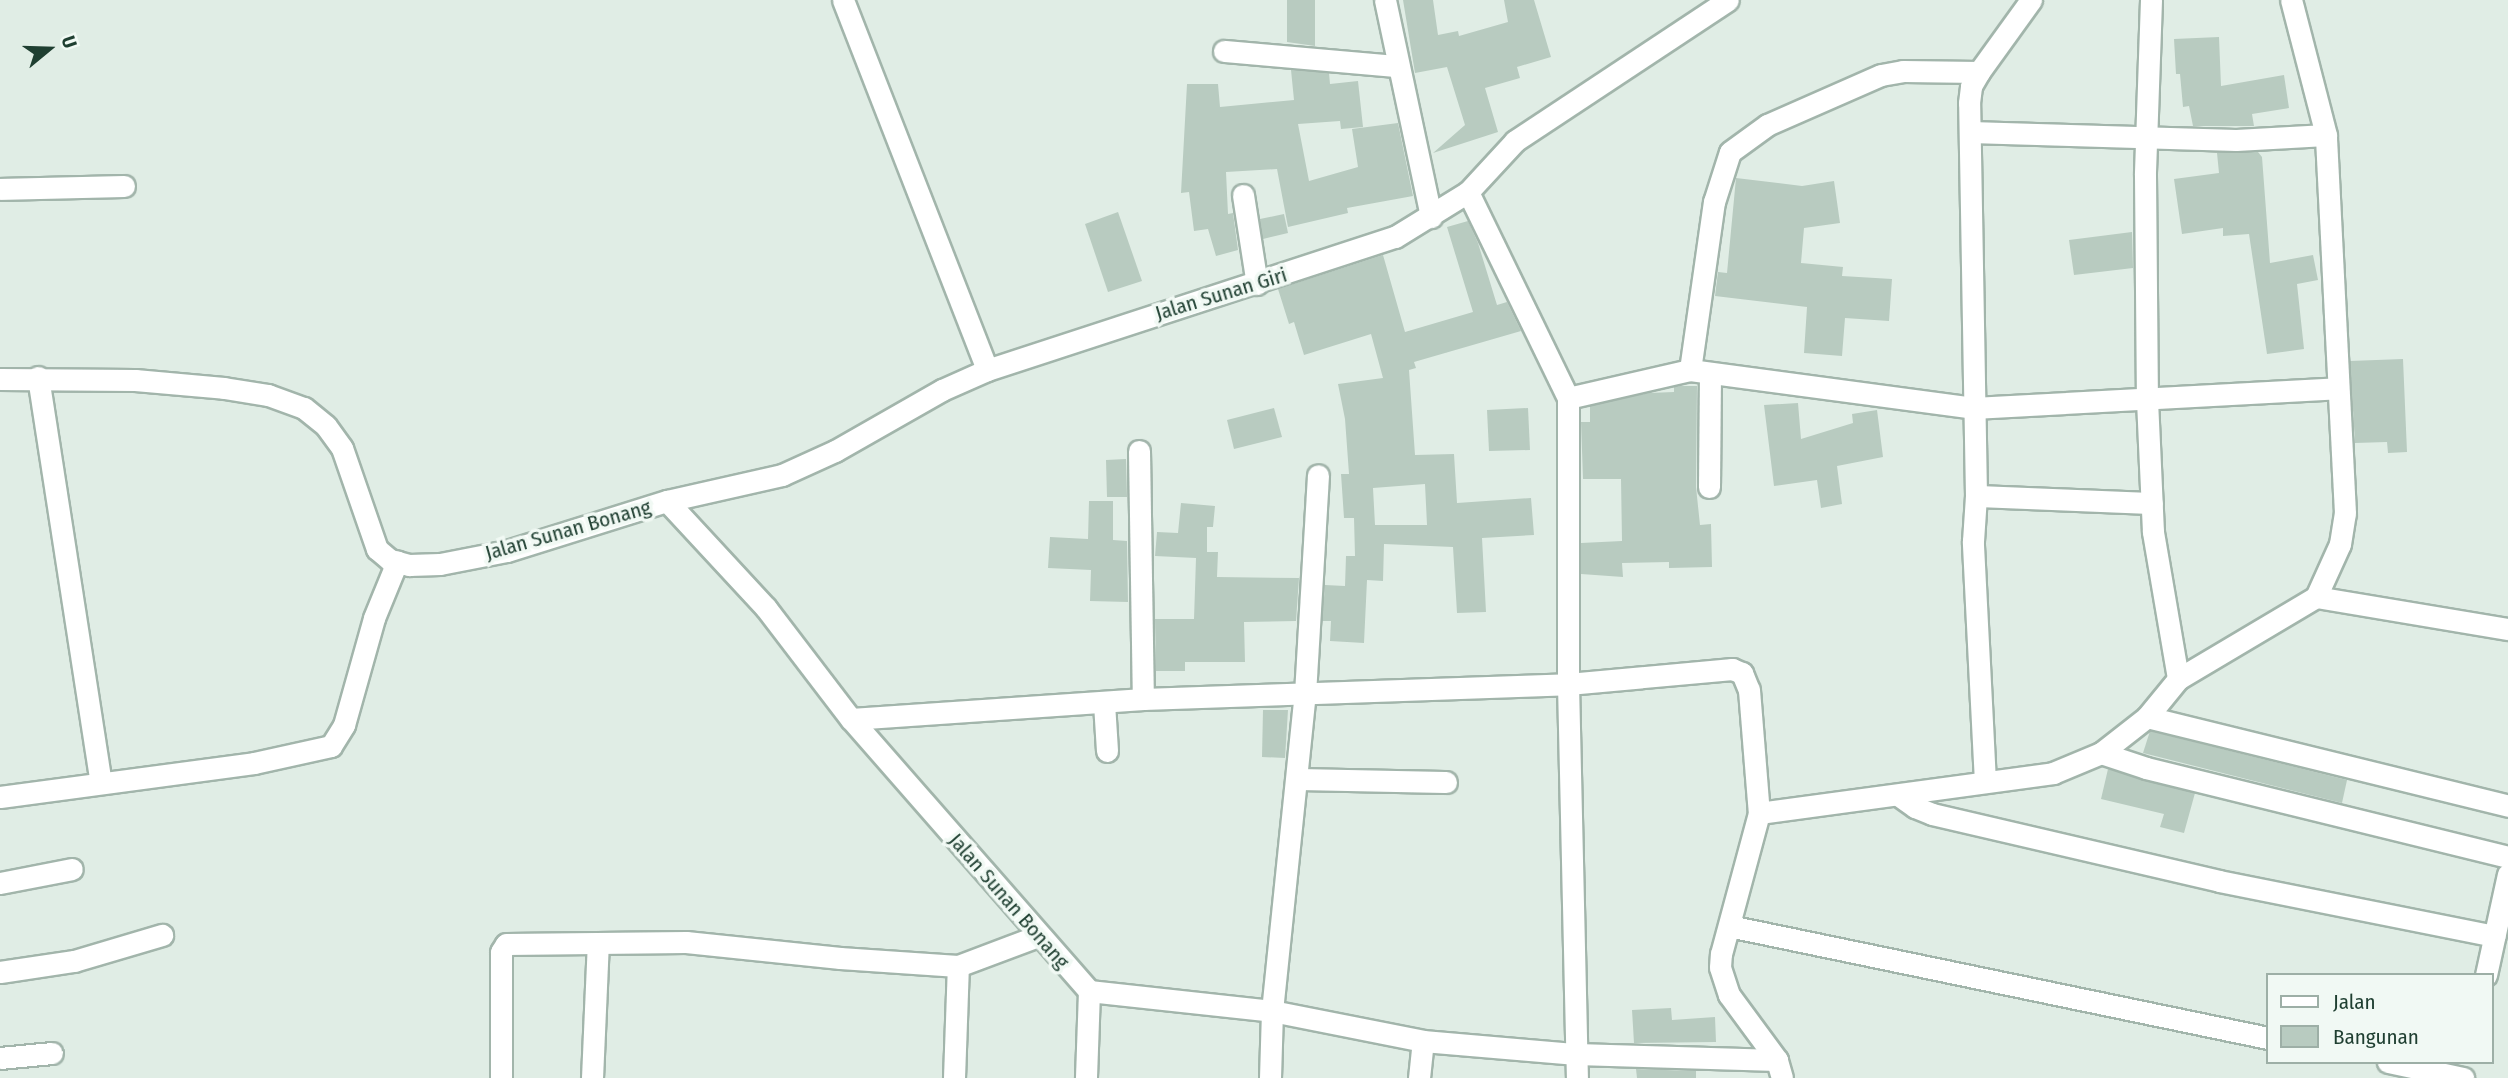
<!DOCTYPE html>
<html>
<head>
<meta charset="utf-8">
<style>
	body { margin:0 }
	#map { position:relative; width:2508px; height:1078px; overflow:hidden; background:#e0ede5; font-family:"Fira Sans Condensed",sans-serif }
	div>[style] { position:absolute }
	.building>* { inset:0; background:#b8cbc0 }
	.roads { filter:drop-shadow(2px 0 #a2b5ab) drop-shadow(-2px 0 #a2b5ab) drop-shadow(0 2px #a2b5ab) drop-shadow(0 -2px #a2b5ab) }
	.street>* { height:21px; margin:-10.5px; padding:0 10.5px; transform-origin:10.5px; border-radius:10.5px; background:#fff }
	.secondary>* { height:21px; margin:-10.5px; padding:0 10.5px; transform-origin:10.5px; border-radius:10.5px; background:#fff }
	span { translate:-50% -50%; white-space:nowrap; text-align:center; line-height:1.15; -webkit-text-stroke:7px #f1f9f4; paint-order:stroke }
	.street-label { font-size:21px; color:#1f3f31 }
	.legend { position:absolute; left:2266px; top:973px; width:228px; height:91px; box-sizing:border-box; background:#f1f9f4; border:2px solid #9dafa6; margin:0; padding:9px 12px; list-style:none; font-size:21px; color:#1f3f31 }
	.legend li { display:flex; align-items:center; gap:14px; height:35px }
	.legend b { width:35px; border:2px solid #9dafa6 }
	.north { position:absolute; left:14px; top:14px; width:70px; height:70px; -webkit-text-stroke:5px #f1f9f4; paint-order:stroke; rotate:71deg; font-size:19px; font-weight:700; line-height:28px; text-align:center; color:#1f3f31 }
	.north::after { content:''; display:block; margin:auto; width:24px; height:32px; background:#1f3f31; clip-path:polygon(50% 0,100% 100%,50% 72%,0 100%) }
</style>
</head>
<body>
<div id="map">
	<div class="building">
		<i style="clip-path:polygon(1287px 0,1315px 0,1315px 46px,1287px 42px)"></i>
		<i style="clip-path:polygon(1403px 0,1433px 0,1438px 35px,1458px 31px,1459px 36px,1508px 22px,1504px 0,1534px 0,1551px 57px,1517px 67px,1520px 78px,1485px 88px,1498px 132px,1433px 153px,1465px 125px,1447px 67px,1415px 73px)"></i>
		<i style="clip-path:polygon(2219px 37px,2221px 86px,2284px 75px,2289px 108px,2252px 114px,2254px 126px,2193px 126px,2189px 106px,2183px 107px,2180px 74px,2176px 74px,2174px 39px)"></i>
		<i style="clip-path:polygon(1291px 70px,1329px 73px,1330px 84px,1358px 81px,1363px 127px,1341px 129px,1340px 121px,1298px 124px,1309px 181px,1358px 167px,1352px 129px,1398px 123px,1413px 196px,1347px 208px,1348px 213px,1288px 227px,1277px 169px,1226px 172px,1228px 214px,1233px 213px,1238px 250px,1216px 256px,1208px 229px,1194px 231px,1189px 192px,1181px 193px,1187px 84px,1218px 84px,1220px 107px,1294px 100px)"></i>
		<i style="clip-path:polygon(2258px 152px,2262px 157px,2270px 263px,2313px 255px,2318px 280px,2297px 284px,2304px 349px,2267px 354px,2249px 234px,2223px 236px,2223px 228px,2182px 234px,2174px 179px,2219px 173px,2217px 153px)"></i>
		<i style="clip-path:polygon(1736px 178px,1802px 186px,1834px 181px,1840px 223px,1804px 228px,1801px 263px,1843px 267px,1842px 276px,1892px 279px,1889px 321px,1845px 318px,1842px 356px,1804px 353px,1807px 307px,1715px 296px,1718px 272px,1727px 273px)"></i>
		<i style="clip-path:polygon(1118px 212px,1142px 281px,1108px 292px,1085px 224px)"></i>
		<i style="clip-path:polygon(1284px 214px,1288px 233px,1263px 239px,1260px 219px)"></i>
		<i style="clip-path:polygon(evenodd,1468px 221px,1478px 243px,1497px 305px,1507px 302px,1521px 331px,1414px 362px,1416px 368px,1409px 370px,1415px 455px,1454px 454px,1457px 503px,1531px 498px,1534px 535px,1482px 538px,1486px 612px,1457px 613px,1453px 547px,1384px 544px,1383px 581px,1367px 580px,1364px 643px,1330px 641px,1331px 621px,1322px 621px,1325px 585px,1345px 586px,1346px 556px,1355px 556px,1354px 518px,1344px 518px,1341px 474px,1349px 474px,1345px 419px,1338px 384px,1383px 378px,1371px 334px,1304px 355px,1294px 322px,1289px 324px,1278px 289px,1383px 255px,1405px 332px,1473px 312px,1447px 227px,1468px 221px,1425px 484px,1427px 525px,1375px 525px,1373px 488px,1425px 484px)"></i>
		<i style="clip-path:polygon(2132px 232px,2133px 268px,2074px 275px,2069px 240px)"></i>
		<i style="clip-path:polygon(2403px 359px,2407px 452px,2388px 453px,2387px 442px,2355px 443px,2350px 361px)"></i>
		<i style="clip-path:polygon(1680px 386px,1697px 386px,1696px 487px,1700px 525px,1711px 524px,1712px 567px,1669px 568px,1669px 562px,1622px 563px,1623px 577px,1581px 574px,1581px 543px,1622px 541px,1621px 479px,1583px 479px,1581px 422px,1590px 422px,1590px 406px,1649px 393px,1674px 392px,1674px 387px)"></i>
		<i style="clip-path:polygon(1798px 403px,1801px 439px,1853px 423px,1852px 414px,1877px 410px,1883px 457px,1837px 466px,1842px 504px,1821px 508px,1817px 480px,1774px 486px,1764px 405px)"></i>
		<i style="clip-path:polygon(1274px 408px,1282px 437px,1234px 449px,1227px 420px)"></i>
		<i style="clip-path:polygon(1528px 408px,1530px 450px,1489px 451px,1487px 410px)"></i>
		<i style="clip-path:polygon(1126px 459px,1127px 497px,1107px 497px,1106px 460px)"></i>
		<i style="clip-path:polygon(1089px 501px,1113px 501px,1113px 540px,1127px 541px,1128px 602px,1090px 601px,1091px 570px,1048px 568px,1050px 537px,1088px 539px)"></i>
		<i style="clip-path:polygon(1181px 503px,1215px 506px,1213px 527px,1207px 527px,1207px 552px,1218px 552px,1217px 577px,1299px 578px,1296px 621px,1244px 622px,1245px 662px,1185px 662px,1185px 671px,1156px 671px,1155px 619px,1194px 619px,1196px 558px,1155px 556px,1157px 532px,1178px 533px)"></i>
		<i style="clip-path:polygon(1263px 710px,1288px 710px,1285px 758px,1262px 757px)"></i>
		<i style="clip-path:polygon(2150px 731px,2347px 780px,2342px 803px,2143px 753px)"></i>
		<i style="clip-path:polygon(2108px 769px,2195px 793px,2184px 833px,2160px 827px,2164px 814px,2101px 799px)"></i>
		<i style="clip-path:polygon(1671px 1008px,1672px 1020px,1715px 1017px,1716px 1042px,1634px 1043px,1632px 1010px)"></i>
		<i style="clip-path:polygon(1636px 1069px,1696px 1071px,1696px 1078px,1637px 1078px)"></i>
	</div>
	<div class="roads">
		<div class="street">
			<i style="left:843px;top:0;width:397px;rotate:68.7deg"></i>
			<i style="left:1385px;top:0;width:222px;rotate:78deg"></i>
			<i style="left:2151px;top:0;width:175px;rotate:92deg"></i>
			<i style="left:2145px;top:175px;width:225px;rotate:89.5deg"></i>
			<i style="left:2147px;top:400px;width:132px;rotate:87.4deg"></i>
			<i style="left:2153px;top:532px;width:149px;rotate:80.3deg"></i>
			<i style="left:1224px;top:51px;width:173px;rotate:5deg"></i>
			<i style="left:1970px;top:132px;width:266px;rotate:1.7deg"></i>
			<i style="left:2236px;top:140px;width:90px;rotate:-3.2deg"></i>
			<i style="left:0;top:189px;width:124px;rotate:-1.4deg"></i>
			<i style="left:1468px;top:192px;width:229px;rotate:64.1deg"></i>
			<i style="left:1568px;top:398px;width:286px;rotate:90deg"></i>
			<i style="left:1568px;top:684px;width:394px;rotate:88.7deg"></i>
			<i style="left:1243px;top:195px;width:90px;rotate:81.1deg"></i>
			<i style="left:1690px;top:370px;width:170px;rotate:-81.9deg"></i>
			<i style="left:1714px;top:202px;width:52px;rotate:-72.3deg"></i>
			<i style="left:1730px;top:152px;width:46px;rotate:-36.1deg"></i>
			<i style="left:1767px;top:125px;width:124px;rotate:-23.7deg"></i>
			<i style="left:1881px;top:75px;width:22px;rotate:-10deg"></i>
			<i style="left:1903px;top:71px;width:76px;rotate:0.8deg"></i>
			<i style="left:38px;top:377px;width:410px;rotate:81.2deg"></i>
			<i style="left:1568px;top:398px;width:125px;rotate:-12.9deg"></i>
			<i style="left:1690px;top:370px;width:286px;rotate:7.6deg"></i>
			<i style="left:1973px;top:408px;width:365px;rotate:-3.1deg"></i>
			<i style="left:1139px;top:451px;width:248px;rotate:89.1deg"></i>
			<i style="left:1709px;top:487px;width:113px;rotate:-89.5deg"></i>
			<i style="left:1976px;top:496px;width:176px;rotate:2.3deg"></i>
			<i style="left:2316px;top:597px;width:195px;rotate:9.5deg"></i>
			<i style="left:1104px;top:703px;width:48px;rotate:86.4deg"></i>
			<i style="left:2147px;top:717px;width:372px;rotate:13.8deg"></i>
			<i style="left:851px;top:719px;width:293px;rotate:-3.9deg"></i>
			<i style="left:1143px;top:699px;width:425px;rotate:-2deg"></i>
			<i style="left:1568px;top:684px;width:165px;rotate:-5.2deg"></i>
			<i style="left:1732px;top:669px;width:11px;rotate:22deg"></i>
			<i style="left:1742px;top:673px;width:18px;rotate:68deg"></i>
			<i style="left:1749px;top:690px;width:123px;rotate:85.4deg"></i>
			<i style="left:2101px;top:753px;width:47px;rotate:18.4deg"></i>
			<i style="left:2146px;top:768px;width:373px;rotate:13.8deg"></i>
			<i style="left:1297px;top:779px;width:149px;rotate:1.2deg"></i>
			<i style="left:1985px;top:782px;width:241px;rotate:-92.9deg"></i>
			<i style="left:1973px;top:541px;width:45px;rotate:-86.2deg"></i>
			<i style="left:1976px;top:496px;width:393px;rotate:-91deg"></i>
			<i style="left:1969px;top:103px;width:17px;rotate:-83deg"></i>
			<i style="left:1971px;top:86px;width:16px;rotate:-60deg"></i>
			<i style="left:1979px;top:72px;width:89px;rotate:-54.2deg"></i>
			<i style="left:1898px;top:795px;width:21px;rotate:35deg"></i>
			<i style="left:1915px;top:807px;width:18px;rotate:22deg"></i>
			<i style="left:1932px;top:814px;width:295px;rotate:13.1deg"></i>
			<i style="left:2219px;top:881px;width:281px;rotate:11.3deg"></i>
			<i style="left:0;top:797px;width:256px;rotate:-7.6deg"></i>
			<i style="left:254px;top:763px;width:79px;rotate:-12.4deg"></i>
			<i style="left:331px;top:746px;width:25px;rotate:-58deg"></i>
			<i style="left:344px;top:725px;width:111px;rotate:-74.3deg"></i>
			<i style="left:374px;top:618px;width:61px;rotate:-67.7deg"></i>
			<i style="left:0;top:883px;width:73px;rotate:-11deg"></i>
			<i style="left:1729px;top:926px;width:551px;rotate:11.74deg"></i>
			<i style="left:0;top:972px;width:75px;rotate:-8.5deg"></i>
			<i style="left:74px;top:961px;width:92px;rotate:-16.5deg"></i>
			<i style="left:2486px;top:975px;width:103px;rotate:-77.7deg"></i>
			<i style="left:1089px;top:991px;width:184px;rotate:6.2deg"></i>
			<i style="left:1272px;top:1011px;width:154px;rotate:11.2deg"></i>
			<i style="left:1423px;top:1041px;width:154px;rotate:4.9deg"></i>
			<i style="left:1576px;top:1054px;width:201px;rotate:1.7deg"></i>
			<i style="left:0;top:1058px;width:52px;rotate:-5.5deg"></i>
			<i style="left:2388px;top:1062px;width:77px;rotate:12deg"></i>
			<i style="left:501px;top:1078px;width:126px;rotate:-90deg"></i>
			<i style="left:501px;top:952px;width:9px;rotate:-58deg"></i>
			<i style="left:506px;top:944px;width:180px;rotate:-0.6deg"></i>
			<i style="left:686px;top:942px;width:155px;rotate:5.9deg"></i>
			<i style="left:840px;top:958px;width:118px;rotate:3.9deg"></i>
			<i style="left:958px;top:966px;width:85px;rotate:-20.6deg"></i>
			<i style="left:592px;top:1078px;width:135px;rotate:-87.5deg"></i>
			<i style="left:954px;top:1078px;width:112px;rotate:-88deg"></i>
			<i style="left:1270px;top:1078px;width:67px;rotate:-88.3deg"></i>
			<i style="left:1272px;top:1011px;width:319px;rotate:-84.1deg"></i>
			<i style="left:1305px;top:694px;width:219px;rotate:-86.6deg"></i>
			<i style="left:1419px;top:1078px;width:37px;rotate:-84deg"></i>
			<i style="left:1782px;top:1078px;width:19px;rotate:-106deg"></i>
			<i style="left:1777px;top:1060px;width:81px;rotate:-126.4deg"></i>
			<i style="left:1729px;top:995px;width:29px;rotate:-108deg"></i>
			<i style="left:1720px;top:967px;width:13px;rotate:-86deg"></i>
			<i style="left:1721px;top:954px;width:146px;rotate:-74.9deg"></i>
			<i style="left:1759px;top:813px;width:297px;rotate:-7.7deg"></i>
			<i style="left:2053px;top:773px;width:52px;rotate:-22.6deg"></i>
			<i style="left:2101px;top:753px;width:58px;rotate:-38deg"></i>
			<i style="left:2147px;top:717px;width:49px;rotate:-50.8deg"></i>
			<i style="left:2178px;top:679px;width:161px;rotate:-30.7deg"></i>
			<i style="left:2316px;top:597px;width:58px;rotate:-65.6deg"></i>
			<i style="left:2340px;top:544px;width:31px;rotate:-81deg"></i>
			<i style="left:2345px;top:513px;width:378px;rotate:-92.9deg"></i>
			<i style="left:2326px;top:135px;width:139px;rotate:-104.5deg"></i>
		</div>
		<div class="secondary">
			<i style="left:0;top:379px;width:135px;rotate:0.4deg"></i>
			<i style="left:135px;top:380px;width:89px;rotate:5.1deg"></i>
			<i style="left:224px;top:388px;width:45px;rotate:9deg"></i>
			<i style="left:268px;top:395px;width:38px;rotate:20deg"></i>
			<i style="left:304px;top:408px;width:28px;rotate:39deg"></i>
			<i style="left:326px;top:426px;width:27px;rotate:54deg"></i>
			<i style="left:342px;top:448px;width:107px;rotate:70.9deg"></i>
			<i style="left:377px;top:549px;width:17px;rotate:40deg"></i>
			<i style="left:390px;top:560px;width:20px;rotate:15deg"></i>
			<i style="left:409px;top:565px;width:31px;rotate:-2deg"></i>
			<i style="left:440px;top:564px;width:68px;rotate:-11deg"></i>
			<i style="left:507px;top:551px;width:168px;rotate:-17.4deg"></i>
			<i style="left:667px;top:501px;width:146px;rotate:47.2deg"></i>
			<i style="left:766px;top:608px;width:140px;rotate:52.6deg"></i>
			<i style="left:851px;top:719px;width:361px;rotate:48.8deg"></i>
			<i style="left:1089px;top:991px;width:87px;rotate:92deg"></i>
			<i style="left:667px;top:501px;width:118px;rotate:-12.7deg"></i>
			<i style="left:782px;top:475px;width:58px;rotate:-24.4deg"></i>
			<i style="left:835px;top:451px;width:123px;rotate:-29.7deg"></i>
			<i style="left:942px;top:390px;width:49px;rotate:-24deg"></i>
			<i style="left:987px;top:370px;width:429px;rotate:-18.1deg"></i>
			<i style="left:1395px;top:237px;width:86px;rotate:-31.7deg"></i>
			<i style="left:1468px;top:192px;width:69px;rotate:-47.3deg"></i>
			<i style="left:1515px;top:141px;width:255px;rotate:-33.5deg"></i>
		</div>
	</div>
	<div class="street-label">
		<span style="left:1221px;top:294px;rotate:-17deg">Jalan Sunan Giri</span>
		<span style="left:568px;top:530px;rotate:-16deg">Jalan Sunan Bonang</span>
		<span style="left:1009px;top:901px;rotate:49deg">Jalan Sunan Bonang</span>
	</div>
	<ul class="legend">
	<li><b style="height:9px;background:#fff"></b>Jalan</li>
	<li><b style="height:19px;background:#b8cbc0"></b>Bangunan</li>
	</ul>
	<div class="north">U</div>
</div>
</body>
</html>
